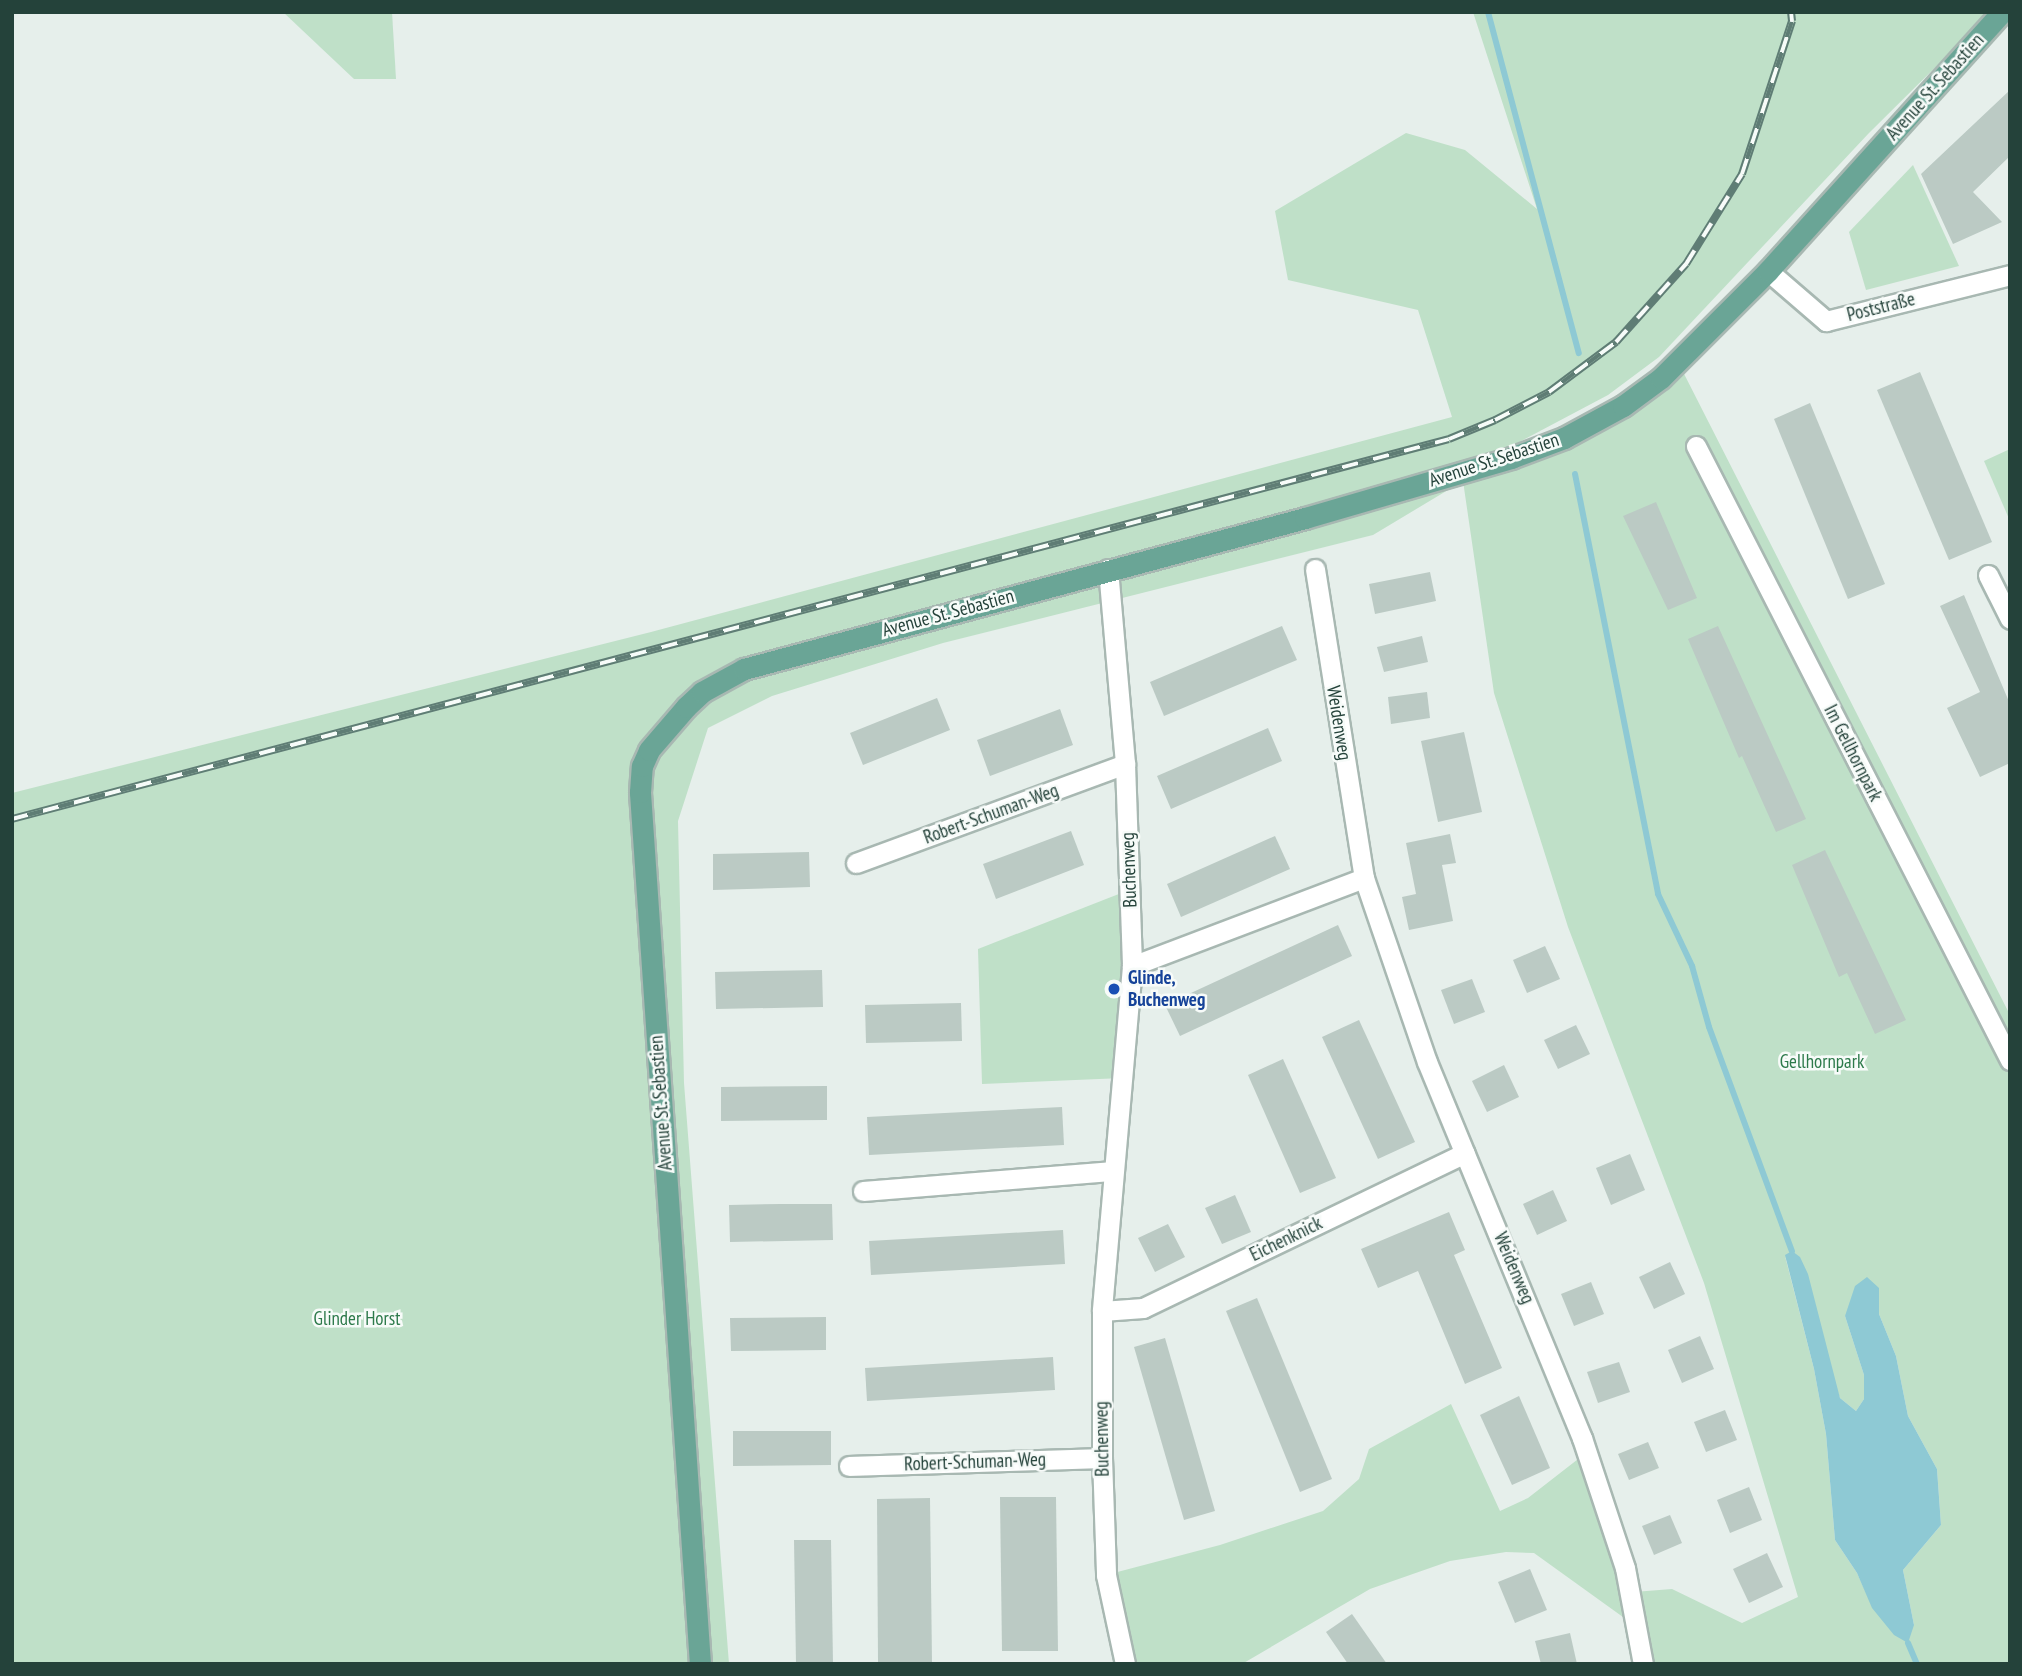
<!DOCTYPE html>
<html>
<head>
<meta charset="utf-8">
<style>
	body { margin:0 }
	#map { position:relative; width:2022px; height:1676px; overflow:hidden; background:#e6efeb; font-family:"PT Sans Narrow",sans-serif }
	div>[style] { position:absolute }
	.green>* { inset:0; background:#bfe0c8 }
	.water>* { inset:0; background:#8ec9d4 }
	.stream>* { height:6px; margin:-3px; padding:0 3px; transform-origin:3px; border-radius:3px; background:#8ec9d4 }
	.building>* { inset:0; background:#bbcac4 }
	.roads { filter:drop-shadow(2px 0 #a8b8b2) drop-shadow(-2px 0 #a8b8b2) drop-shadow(0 2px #a8b8b2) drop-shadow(0 -2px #a8b8b2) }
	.minor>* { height:19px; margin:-9.5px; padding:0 9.5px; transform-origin:9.5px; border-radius:9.5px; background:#fff }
	.major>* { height:21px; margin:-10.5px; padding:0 10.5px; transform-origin:10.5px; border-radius:10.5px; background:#6aa596 }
	.rail>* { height:8px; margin-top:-4px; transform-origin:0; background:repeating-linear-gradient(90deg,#f7fbf9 0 16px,#5f7d75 0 32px); box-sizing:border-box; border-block:2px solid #5f7d75 }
	.dots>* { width:19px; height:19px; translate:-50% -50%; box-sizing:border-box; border:4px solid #f7fbf9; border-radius:50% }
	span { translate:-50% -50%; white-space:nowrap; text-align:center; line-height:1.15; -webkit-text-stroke:5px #f7fbf9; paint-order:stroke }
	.street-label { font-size:19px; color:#24423a }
	.transit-label { font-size:19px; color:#164399; font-weight:700 }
	.left { translate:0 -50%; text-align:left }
	.park-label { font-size:19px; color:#2d7a4b }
	.frame { position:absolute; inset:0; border:14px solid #24423a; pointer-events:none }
</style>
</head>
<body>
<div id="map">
	<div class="green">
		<i style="clip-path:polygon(283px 12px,392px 12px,396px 79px,354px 79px)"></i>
		<i style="clip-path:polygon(evenodd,1473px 12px,1991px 12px,1869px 133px,1659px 357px,1608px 395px,1506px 449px,1516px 464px,1678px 362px,2010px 1015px,2010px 1664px,1648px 1664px,1641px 1630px,1534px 1553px,1506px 1552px,1450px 1561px,1370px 1589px,1242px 1664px,1125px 1664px,1106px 1575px,1220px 1545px,1323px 1511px,1359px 1479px,1369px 1449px,1451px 1404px,1500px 1511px,1528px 1498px,1591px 1449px,1634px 1592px,1672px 1589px,1742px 1623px,1798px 1597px,1704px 1283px,1568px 927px,1494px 693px,1463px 481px,1373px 535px,943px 643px,772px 696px,708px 728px,678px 821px,684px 1083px,729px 1664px,12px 1664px,12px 793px,651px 632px,1452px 417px,1418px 310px,1288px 280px,1275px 211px,1406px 133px,1465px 150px,1537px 209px,1473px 12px,1785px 1256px,1840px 1398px,1856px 1411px,1864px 1399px,1864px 1375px,1845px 1316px,1879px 1288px,1879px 1314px,1896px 1356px,1908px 1416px,1937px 1469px,1941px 1525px,1903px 1570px,1914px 1625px,1873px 1608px,1857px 1573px,1835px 1540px,1826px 1434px,1814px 1369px,1785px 1256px)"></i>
		<i style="clip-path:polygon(1913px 165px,1959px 266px,1866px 290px,1849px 232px)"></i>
		<i style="clip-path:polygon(2010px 449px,2010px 521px,1984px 461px)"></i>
		<i style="clip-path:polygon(1129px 890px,1123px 1078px,982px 1084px,978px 949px)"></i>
	</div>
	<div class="water">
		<i style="clip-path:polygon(1792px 1251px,1800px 1257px,1808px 1274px,1840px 1398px,1856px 1411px,1864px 1399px,1864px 1375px,1845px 1316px,1855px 1286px,1867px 1277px,1879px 1288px,1879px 1314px,1896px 1356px,1908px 1416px,1937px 1469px,1941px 1525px,1903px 1570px,1914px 1625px,1908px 1643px,1894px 1635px,1872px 1608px,1857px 1573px,1835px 1540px,1826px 1434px,1814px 1369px,1785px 1255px)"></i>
	</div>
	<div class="stream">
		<i style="left:1488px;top:12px;width:353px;rotate:75.1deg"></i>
		<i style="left:1575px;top:474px;width:428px;rotate:78.8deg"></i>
		<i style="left:1658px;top:894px;width:80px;rotate:64.7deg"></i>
		<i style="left:1692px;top:966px;width:63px;rotate:74.4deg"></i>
		<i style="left:1709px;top:1027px;width:239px;rotate:69.7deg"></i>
		<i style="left:1908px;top:1643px;width:23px;rotate:67deg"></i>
	</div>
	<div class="building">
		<i style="clip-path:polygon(2010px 90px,2010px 156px,1973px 192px,2002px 222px,1953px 244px,1921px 174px)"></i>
		<i style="clip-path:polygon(1920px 372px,1992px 542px,1949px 560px,1877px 390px)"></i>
		<i style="clip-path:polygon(1810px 403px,1885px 584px,1848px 599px,1774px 419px)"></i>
		<i style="clip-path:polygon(1656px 502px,1697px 598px,1668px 610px,1623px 516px)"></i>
		<i style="clip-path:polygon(1430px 572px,1436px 601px,1375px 614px,1369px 584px)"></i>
		<i style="clip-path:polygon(1964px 595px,2010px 704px,2010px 763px,1980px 777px,1947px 708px,1980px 692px,1940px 606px)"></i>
		<i style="clip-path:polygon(1282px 626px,1297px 660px,1164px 716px,1150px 682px)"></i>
		<i style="clip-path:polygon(1718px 626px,1806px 819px,1776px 832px,1742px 756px,1739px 758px,1688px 639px)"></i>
		<i style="clip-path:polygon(1422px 636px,1428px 662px,1384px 672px,1377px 647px)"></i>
		<i style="clip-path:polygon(1427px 692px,1430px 718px,1391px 724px,1388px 697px)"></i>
		<i style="clip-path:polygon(937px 698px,950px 730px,863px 765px,850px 733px)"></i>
		<i style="clip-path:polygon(1060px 709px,1073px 745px,990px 776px,977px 740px)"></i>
		<i style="clip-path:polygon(1268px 728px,1282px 761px,1171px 809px,1157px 776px)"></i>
		<i style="clip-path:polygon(1464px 732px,1482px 812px,1438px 822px,1421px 741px)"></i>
		<i style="clip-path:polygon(1071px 831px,1084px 865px,996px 899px,983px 864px)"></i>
		<i style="clip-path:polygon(1450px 834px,1456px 863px,1442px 865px,1453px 921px,1409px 930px,1402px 897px,1416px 894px,1406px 843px)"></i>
		<i style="clip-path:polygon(1275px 836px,1290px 869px,1181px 917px,1167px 884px)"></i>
		<i style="clip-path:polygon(1825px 850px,1906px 1020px,1875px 1034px,1847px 973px,1839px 977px,1792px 865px)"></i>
		<i style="clip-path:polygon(809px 852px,810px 887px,713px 890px,713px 854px)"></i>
		<i style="clip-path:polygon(1338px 925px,1352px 956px,1180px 1036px,1165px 1005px)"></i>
		<i style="clip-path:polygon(1545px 946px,1560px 979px,1527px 993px,1513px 960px)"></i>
		<i style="clip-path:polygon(822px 970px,823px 1007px,716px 1009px,715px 972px)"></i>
		<i style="clip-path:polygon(1472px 979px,1485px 1012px,1454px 1024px,1441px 990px)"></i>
		<i style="clip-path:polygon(961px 1003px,962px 1041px,866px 1043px,865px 1005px)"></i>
		<i style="clip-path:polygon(1359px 1020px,1415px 1142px,1378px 1159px,1322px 1037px)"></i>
		<i style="clip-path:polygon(1576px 1025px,1590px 1054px,1558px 1069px,1544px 1040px)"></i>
		<i style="clip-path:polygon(1283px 1059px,1336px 1178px,1300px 1193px,1248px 1075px)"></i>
		<i style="clip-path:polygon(1504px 1065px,1519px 1097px,1487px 1112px,1472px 1081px)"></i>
		<i style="clip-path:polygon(827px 1086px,827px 1120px,721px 1121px,721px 1087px)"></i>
		<i style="clip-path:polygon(1062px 1107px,1064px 1145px,869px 1155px,867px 1117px)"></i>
		<i style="clip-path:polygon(1630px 1154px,1645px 1190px,1611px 1205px,1596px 1168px)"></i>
		<i style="clip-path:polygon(1553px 1190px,1567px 1221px,1537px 1235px,1523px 1204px)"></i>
		<i style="clip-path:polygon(1235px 1195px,1251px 1232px,1222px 1244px,1205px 1208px)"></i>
		<i style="clip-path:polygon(780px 1204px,832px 1204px,833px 1240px,730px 1242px,729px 1205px)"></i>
		<i style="clip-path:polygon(1449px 1212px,1465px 1250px,1454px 1255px,1502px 1368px,1465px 1384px,1418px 1271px,1378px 1288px,1361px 1249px)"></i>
		<i style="clip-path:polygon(1168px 1224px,1185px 1257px,1155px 1272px,1138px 1238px)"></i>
		<i style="clip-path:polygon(1063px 1230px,1065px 1264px,871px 1275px,869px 1241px)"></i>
		<i style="clip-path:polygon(1670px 1262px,1685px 1294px,1654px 1309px,1639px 1277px)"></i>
		<i style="clip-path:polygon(1591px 1282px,1604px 1314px,1574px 1326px,1561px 1294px)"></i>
		<i style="clip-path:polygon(1257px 1298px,1332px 1479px,1300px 1492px,1226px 1311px)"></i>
		<i style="clip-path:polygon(826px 1317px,826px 1350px,731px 1351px,730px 1318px)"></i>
		<i style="clip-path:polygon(1700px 1336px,1714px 1369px,1682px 1383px,1668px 1350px)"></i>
		<i style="clip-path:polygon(1165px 1338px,1215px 1511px,1184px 1520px,1134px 1347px)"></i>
		<i style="clip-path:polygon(1053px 1357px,1055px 1390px,867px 1401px,865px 1368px)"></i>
		<i style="clip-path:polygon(1619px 1362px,1630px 1392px,1598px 1403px,1587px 1372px)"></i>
		<i style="clip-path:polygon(1519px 1396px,1550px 1468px,1512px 1485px,1480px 1415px)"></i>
		<i style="clip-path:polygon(1725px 1410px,1737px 1440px,1706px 1452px,1694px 1422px)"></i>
		<i style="clip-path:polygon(733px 1431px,831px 1431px,831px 1465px,733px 1466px)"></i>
		<i style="clip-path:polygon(1648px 1442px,1659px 1468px,1629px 1480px,1618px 1454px)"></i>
		<i style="clip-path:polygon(1749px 1487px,1762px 1520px,1730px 1533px,1717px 1500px)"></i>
		<i style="clip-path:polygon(1000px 1497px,1056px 1497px,1058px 1651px,1002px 1651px)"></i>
		<i style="clip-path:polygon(930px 1498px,932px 1662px,878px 1662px,877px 1499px)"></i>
		<i style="clip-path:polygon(1670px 1515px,1682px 1543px,1654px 1555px,1642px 1526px)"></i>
		<i style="clip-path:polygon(794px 1540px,831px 1540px,833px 1664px,796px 1664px)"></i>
		<i style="clip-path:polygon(1767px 1553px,1783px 1587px,1749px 1603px,1733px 1569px)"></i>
		<i style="clip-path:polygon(1530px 1569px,1547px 1610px,1515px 1623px,1498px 1582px)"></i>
		<i style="clip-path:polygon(1352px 1614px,1387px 1664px,1348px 1664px,1326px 1632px)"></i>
		<i style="clip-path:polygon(1570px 1633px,1577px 1664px,1541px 1664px,1535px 1641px)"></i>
	</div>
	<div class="roads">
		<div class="minor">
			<i style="left:1768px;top:271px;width:77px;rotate:40.8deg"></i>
			<i style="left:1826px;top:321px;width:190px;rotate:-14deg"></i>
			<i style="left:1696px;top:446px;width:690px;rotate:62.91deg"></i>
			<i style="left:1108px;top:569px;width:196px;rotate:85deg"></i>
			<i style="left:1125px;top:764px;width:202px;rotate:88deg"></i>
			<i style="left:1132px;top:966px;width:346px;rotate:95deg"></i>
			<i style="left:1102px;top:1311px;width:147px;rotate:90deg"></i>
			<i style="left:1102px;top:1458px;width:117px;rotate:88deg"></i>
			<i style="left:1106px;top:1575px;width:91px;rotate:77.9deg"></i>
			<i style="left:1315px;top:569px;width:313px;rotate:81deg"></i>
			<i style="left:1364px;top:878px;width:194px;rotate:71.1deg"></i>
			<i style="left:1427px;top:1062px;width:407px;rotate:67.6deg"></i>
			<i style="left:1582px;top:1438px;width:137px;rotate:71.7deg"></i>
			<i style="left:1625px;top:1568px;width:98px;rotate:79.4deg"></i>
			<i style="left:1988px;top:575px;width:49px;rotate:63.4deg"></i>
			<i style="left:856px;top:863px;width:287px;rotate:-20.2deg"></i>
			<i style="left:1132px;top:966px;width:248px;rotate:-20.8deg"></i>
			<i style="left:863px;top:1191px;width:251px;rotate:-4.6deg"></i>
			<i style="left:1102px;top:1311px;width:41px;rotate:-4.2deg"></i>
			<i style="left:1143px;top:1308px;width:357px;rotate:-25.7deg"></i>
			<i style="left:849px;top:1466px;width:253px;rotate:-1.8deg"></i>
		</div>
		<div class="major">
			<i style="left:700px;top:1664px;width:874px;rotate:-93.94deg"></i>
			<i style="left:640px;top:792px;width:26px;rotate:-86deg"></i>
			<i style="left:642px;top:766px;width:17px;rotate:-66deg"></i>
			<i style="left:649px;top:750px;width:57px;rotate:-49.3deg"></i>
			<i style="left:686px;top:707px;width:22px;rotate:-43deg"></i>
			<i style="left:702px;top:692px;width:48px;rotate:-28.7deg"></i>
			<i style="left:744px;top:669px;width:581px;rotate:-15.06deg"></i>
			<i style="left:1305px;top:518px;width:215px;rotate:-16.2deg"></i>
			<i style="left:1511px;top:458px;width:57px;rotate:-20.7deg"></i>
			<i style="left:1564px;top:438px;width:67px;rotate:-28.5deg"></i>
			<i style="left:1623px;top:406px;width:47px;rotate:-36.4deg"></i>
			<i style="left:1661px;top:378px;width:151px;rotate:-45deg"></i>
			<i style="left:1768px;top:271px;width:349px;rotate:-47.9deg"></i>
		</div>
	</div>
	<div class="rail">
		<i style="left:12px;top:819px;width:1486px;rotate:-14.81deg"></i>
		<i style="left:1449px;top:439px;width:50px;rotate:-22.4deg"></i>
		<i style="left:1495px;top:420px;width:61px;rotate:-27.4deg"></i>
		<i style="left:1549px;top:392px;width:84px;rotate:-36.7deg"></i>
		<i style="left:1616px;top:342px;width:105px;rotate:-48.1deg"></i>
		<i style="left:1686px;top:264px;width:106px;rotate:-58.1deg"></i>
		<i style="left:1742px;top:174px;width:161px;rotate:-71.9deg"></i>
		<i style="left:1792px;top:21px;width:9px;rotate:-96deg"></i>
	</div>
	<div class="dots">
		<i style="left:1114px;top:989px;background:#1a4fb4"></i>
	</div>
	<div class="street-label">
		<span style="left:1935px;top:87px;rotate:-48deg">Avenue St. Sebastien</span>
		<span style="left:1881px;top:307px;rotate:-14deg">Poststraße</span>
		<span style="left:1494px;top:460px;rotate:-18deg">Avenue St. Sebastien</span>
		<span style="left:948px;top:613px;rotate:-15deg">Avenue St. Sebastien</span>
		<span style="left:1339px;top:723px;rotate:81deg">Weidenweg</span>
		<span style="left:1853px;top:753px;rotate:63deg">Im Gellhornpark</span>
		<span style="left:991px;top:814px;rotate:-20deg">Robert-Schuman-Weg</span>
		<span style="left:1129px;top:870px;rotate:-92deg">Buchenweg</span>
		<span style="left:661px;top:1103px;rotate:-94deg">Avenue St. Sebastien</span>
		<span style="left:1286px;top:1239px;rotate:-26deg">Eichenknick</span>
		<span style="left:1514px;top:1268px;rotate:67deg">Weidenweg</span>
		<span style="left:1102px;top:1439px;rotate:-91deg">Buchenweg</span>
		<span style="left:975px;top:1462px;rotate:-2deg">Robert-Schuman-Weg</span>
	</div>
	<div class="transit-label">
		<span class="left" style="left:1128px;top:989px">Glinde,<br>Buchenweg</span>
	</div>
	<div class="park-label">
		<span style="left:1822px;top:1062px">Gellhornpark</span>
		<span style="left:357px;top:1319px">Glinder Horst</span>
	</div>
	<div class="frame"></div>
</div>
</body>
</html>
